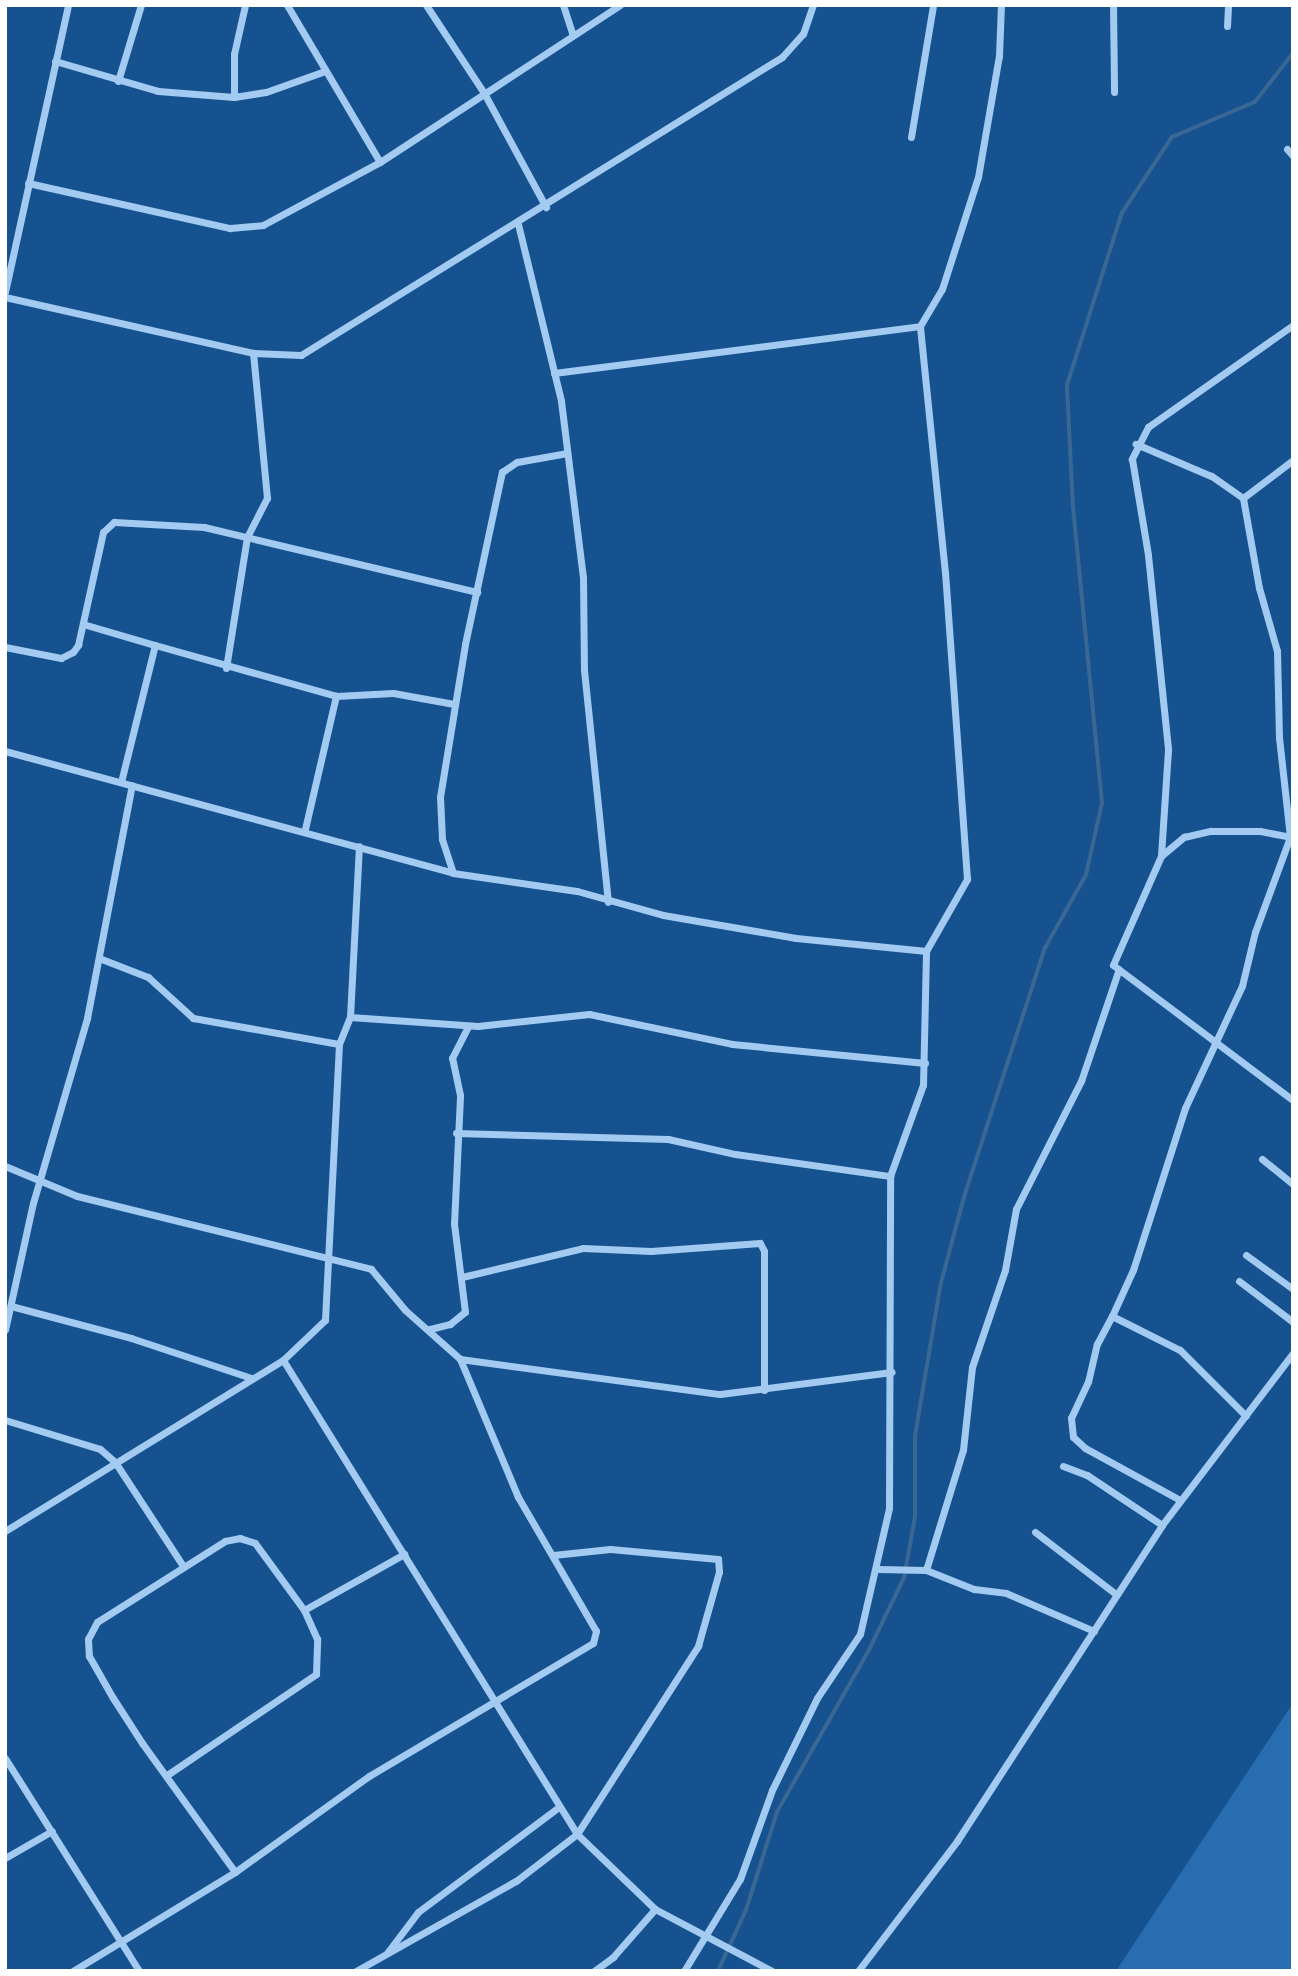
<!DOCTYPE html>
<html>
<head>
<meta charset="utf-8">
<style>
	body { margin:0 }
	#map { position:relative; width:1298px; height:1976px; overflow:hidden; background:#165290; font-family:"Sofia Sans Condensed",sans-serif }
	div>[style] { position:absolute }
	.green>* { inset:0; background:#286daf }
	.stream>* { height:3.5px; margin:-1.75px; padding:0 1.75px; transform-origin:1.75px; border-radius:1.75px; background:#3b6794 }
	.minor>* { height:7px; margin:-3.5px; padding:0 3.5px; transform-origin:3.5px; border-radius:3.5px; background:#a3caf0 }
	span { translate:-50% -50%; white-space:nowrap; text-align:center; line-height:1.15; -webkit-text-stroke:5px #165290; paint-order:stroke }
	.frame { position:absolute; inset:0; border:7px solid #fff; pointer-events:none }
</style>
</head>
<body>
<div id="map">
	<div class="green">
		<i style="clip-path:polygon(1293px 1703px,1293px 1971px,1116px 1971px)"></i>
	</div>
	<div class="stream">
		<i style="left:718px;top:1971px;width:67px;rotate:-65.3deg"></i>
		<i style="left:746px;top:1910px;width:103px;rotate:-72.4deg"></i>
		<i style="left:777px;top:1812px;width:186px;rotate:-60.4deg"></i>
		<i style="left:869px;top:1650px;width:80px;rotate:-64.1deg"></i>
		<i style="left:904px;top:1578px;width:62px;rotate:-79.8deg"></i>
		<i style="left:915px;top:1517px;width:81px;rotate:-90deg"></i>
		<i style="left:915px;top:1436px;width:155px;rotate:-80.4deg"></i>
		<i style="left:941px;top:1283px;width:89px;rotate:-75deg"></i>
		<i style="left:964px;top:1197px;width:262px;rotate:-72deg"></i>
		<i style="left:1045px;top:948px;width:84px;rotate:-60.7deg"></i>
		<i style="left:1086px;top:875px;width:74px;rotate:-77.5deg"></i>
		<i style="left:1102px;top:803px;width:295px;rotate:-95.6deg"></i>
		<i style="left:1073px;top:509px;width:124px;rotate:-92.8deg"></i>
		<i style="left:1067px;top:385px;width:181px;rotate:-72.3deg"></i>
		<i style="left:1122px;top:213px;width:91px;rotate:-56.7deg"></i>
		<i style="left:1172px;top:137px;width:90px;rotate:-22.9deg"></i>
		<i style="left:1255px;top:102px;width:62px;rotate:-52.2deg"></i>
	</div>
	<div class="minor">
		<i style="left:287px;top:5px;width:182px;rotate:59.4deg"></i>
		<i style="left:426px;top:5px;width:105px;rotate:56.6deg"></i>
		<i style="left:484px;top:93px;width:130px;rotate:61.5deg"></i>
		<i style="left:563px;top:5px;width:32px;rotate:72deg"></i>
		<i style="left:1113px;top:5px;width:87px;rotate:89.3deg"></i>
		<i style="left:1227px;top:26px;width:21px;rotate:-87deg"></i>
		<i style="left:55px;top:61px;width:107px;rotate:16.2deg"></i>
		<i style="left:158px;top:91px;width:76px;rotate:4.5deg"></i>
		<i style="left:234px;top:97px;width:32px;rotate:-9deg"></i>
		<i style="left:266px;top:92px;width:63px;rotate:-19.6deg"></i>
		<i style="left:118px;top:81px;width:79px;rotate:-73.2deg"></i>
		<i style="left:234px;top:97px;width:43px;rotate:-90deg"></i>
		<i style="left:234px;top:54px;width:50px;rotate:-77.3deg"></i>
		<i style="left:911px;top:137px;width:134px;rotate:-80.5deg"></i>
		<i style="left:1287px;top:149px;width:9px;rotate:49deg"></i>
		<i style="left:28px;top:183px;width:207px;rotate:12.6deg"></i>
		<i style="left:230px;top:228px;width:33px;rotate:-5deg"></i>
		<i style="left:263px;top:225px;width:133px;rotate:-28.3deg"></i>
		<i style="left:380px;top:162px;width:287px;rotate:-33.2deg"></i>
		<i style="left:518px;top:224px;width:182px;rotate:76.3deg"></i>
		<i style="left:561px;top:401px;width:177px;rotate:82.9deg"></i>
		<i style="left:583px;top:577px;width:93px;rotate:89.4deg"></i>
		<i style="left:584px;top:670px;width:233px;rotate:84.1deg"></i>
		<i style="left:5px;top:292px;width:294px;rotate:-77.6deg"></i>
		<i style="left:5px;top:297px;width:254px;rotate:12.7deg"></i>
		<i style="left:253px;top:353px;width:48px;rotate:2.4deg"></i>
		<i style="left:301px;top:355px;width:566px;rotate:-31.78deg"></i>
		<i style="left:782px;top:57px;width:31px;rotate:-48deg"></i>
		<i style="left:803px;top:34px;width:31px;rotate:-71deg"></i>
		<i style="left:1293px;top:325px;width:177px;rotate:144.9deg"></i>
		<i style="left:1148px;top:427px;width:36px;rotate:117deg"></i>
		<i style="left:1132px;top:459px;width:97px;rotate:80.5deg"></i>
		<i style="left:1148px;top:555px;width:196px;rotate:84.1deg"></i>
		<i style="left:1168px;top:750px;width:106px;rotate:93.8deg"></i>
		<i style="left:1161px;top:856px;width:119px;rotate:113.8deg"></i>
		<i style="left:1113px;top:965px;width:225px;rotate:36.9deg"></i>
		<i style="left:554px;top:373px;width:369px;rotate:-7.3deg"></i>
		<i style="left:1243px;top:498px;width:63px;rotate:-37.2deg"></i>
		<i style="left:83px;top:624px;width:75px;rotate:16.3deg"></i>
		<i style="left:5px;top:647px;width:57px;rotate:11.1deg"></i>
		<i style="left:61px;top:658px;width:13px;rotate:-27deg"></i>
		<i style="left:73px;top:652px;width:9px;rotate:-54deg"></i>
		<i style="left:78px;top:645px;width:116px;rotate:-77.5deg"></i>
		<i style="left:103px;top:532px;width:15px;rotate:-42deg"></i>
		<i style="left:114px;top:522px;width:90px;rotate:3.2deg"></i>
		<i style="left:204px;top:527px;width:281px;rotate:13.4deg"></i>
		<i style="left:226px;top:668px;width:133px;rotate:-80.9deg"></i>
		<i style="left:247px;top:537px;width:44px;rotate:-62.9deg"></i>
		<i style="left:267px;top:498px;width:146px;rotate:-95.5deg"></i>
		<i style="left:5px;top:751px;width:464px;rotate:15.2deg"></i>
		<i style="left:453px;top:873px;width:125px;rotate:8.3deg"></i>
		<i style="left:577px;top:891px;width:89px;rotate:15.6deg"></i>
		<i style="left:663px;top:915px;width:135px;rotate:9.8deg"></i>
		<i style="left:796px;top:938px;width:131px;rotate:5.7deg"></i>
		<i style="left:121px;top:782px;width:141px;rotate:-76.1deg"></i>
		<i style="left:155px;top:645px;width:188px;rotate:15.7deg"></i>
		<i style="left:336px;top:696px;width:57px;rotate:-3deg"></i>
		<i style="left:393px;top:693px;width:62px;rotate:10.2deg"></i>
		<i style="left:305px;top:829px;width:137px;rotate:-76.9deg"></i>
		<i style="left:1161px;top:856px;width:30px;rotate:-40deg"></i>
		<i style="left:1184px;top:837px;width:28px;rotate:-13deg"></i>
		<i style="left:1211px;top:831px;width:49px"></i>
		<i style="left:1260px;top:831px;width:31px;rotate:11deg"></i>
		<i style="left:453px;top:873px;width:36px;rotate:-108deg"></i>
		<i style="left:442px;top:839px;width:42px;rotate:-92.7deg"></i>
		<i style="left:440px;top:797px;width:155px;rotate:-80.7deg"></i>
		<i style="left:465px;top:644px;width:176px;rotate:-77.9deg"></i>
		<i style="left:502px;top:472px;width:18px;rotate:-34deg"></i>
		<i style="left:517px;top:462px;width:51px;rotate:-10.2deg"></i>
		<i style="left:99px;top:958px;width:53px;rotate:21.2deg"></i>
		<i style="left:148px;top:977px;width:61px;rotate:42.3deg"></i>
		<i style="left:193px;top:1018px;width:148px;rotate:10.1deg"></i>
		<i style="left:350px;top:1017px;width:128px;rotate:4deg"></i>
		<i style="left:478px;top:1026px;width:112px;rotate:-6.2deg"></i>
		<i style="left:589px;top:1014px;width:146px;rotate:11.8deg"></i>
		<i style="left:732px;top:1044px;width:194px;rotate:5.6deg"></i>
		<i style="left:456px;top:1133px;width:212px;rotate:1.6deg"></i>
		<i style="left:668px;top:1139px;width:69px;rotate:12.6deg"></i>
		<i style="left:735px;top:1154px;width:157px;rotate:8.1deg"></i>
		<i style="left:1262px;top:1159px;width:40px;rotate:39deg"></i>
		<i style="left:5px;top:1166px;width:78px;rotate:22.6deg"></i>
		<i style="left:77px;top:1196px;width:303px;rotate:13.9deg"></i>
		<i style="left:371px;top:1269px;width:53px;rotate:50.3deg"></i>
		<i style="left:405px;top:1310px;width:74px;rotate:41.7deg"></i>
		<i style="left:460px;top:1359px;width:150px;rotate:67.2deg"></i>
		<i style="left:518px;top:1497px;width:155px;rotate:59.8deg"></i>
		<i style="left:596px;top:1631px;width:12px;rotate:104deg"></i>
		<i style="left:593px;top:1643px;width:261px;rotate:149.3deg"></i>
		<i style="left:369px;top:1776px;width:165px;rotate:144.4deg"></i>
		<i style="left:235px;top:1872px;width:190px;rotate:148.6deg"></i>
		<i style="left:1246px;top:1255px;width:58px;rotate:35.9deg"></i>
		<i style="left:462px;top:1277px;width:124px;rotate:-13.5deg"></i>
		<i style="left:583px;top:1248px;width:68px;rotate:2.5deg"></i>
		<i style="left:651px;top:1251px;width:109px;rotate:-4.2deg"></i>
		<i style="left:760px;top:1243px;width:9px;rotate:63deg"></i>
		<i style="left:764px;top:1251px;width:139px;rotate:90deg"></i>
		<i style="left:1239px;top:1281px;width:68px;rotate:37.2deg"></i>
		<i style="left:11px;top:1306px;width:124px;rotate:14.9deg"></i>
		<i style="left:131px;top:1338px;width:126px;rotate:18.4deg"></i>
		<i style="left:1112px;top:1316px;width:51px;rotate:-65.5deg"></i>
		<i style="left:1133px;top:1270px;width:170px;rotate:-72.2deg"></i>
		<i style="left:1185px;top:1108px;width:135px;rotate:-65deg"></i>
		<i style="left:1242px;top:986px;width:56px;rotate:-76.5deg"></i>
		<i style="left:1255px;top:932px;width:101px;rotate:-69.8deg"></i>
		<i style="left:1290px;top:837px;width:100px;rotate:-96.3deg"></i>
		<i style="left:1279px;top:738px;width:87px;rotate:-91.3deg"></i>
		<i style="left:1277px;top:651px;width:66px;rotate:-105.9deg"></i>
		<i style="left:1259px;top:588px;width:91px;rotate:-100.1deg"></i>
		<i style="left:1243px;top:498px;width:39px;rotate:-145deg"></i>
		<i style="left:1211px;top:476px;width:82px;rotate:-156.9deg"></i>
		<i style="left:430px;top:1329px;width:21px;rotate:-14deg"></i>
		<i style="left:450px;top:1324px;width:19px;rotate:-39deg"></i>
		<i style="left:465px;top:1312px;width:89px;rotate:-97.1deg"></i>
		<i style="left:454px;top:1224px;width:129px;rotate:-87.3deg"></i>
		<i style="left:460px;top:1095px;width:38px;rotate:-102deg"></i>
		<i style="left:452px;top:1058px;width:36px;rotate:-63deg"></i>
		<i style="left:5px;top:1330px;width:130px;rotate:-77.6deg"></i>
		<i style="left:33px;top:1203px;width:193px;rotate:-73.7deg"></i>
		<i style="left:87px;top:1018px;width:237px;rotate:-79.1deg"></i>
		<i style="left:460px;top:1359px;width:262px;rotate:7.7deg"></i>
		<i style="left:720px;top:1394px;width:173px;rotate:-7.3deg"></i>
		<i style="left:283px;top:1360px;width:58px;rotate:-43.6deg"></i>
		<i style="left:325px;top:1320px;width:276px;rotate:-87.1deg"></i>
		<i style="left:339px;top:1044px;width:29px;rotate:-68deg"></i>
		<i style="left:350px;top:1017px;width:171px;rotate:-87deg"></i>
		<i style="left:5px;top:1420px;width:99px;rotate:17deg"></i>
		<i style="left:100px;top:1449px;width:20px;rotate:41deg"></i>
		<i style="left:115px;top:1462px;width:124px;rotate:56.8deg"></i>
		<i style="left:1063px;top:1466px;width:26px;rotate:21deg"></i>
		<i style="left:1087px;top:1475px;width:90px;rotate:33.7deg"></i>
		<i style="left:1180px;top:1500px;width:108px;rotate:-151.3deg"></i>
		<i style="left:1085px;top:1448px;width:16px;rotate:-137deg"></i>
		<i style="left:1073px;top:1437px;width:19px;rotate:-96deg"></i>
		<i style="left:1071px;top:1418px;width:40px;rotate:-65deg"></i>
		<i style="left:1088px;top:1382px;width:39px;rotate:-77deg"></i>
		<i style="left:1097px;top:1344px;width:32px;rotate:-62deg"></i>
		<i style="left:1112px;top:1316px;width:76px;rotate:26.6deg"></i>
		<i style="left:1180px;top:1350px;width:93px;rotate:45deg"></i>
		<i style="left:5px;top:1531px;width:326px;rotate:-31.6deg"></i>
		<i style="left:283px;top:1360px;width:558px;rotate:58.19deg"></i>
		<i style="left:577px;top:1834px;width:108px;rotate:43.9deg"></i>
		<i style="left:655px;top:1909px;width:132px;rotate:27.9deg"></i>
		<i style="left:1035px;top:1532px;width:103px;rotate:37.5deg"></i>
		<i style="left:878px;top:1569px;width:48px;rotate:1.2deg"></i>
		<i style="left:926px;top:1570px;width:52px;rotate:21.6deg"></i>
		<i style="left:974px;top:1589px;width:32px;rotate:7deg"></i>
		<i style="left:1006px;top:1593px;width:96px;rotate:23.4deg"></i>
		<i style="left:926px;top:1570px;width:126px;rotate:-72.9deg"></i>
		<i style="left:963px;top:1450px;width:83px;rotate:-83.8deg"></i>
		<i style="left:972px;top:1367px;width:102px;rotate:-71.2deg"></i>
		<i style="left:1005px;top:1270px;width:62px;rotate:-79.8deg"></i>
		<i style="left:1016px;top:1209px;width:144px;rotate:-63.1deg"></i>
		<i style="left:1081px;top:1081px;width:118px;rotate:-71.3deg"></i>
		<i style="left:304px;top:1610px;width:115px;rotate:-29.2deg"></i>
		<i style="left:5px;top:1758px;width:252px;rotate:57.8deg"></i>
		<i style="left:167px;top:1775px;width:180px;rotate:-34.1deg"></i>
		<i style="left:316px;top:1674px;width:35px;rotate:-88deg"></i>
		<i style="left:317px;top:1639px;width:32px;rotate:-114deg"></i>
		<i style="left:304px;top:1610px;width:83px;rotate:-126.2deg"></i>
		<i style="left:255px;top:1543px;width:16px;rotate:-162deg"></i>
		<i style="left:240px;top:1538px;width:15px;rotate:169deg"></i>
		<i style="left:225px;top:1541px;width:151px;rotate:147.7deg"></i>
		<i style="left:97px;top:1622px;width:19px;rotate:118deg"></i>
		<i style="left:88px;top:1639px;width:17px;rotate:87deg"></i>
		<i style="left:89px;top:1656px;width:48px;rotate:60.3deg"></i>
		<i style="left:113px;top:1698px;width:54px;rotate:57.2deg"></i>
		<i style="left:142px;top:1743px;width:159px;rotate:54.2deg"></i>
		<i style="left:5px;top:1858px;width:54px;rotate:-29.9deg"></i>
		<i style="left:387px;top:1953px;width:51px;rotate:-52.9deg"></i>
		<i style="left:418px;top:1912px;width:176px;rotate:-36.7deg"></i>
		<i style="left:356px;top:1971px;width:184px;rotate:-29.4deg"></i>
		<i style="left:516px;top:1881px;width:77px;rotate:-37.6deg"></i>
		<i style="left:577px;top:1834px;width:224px;rotate:-57.2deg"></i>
		<i style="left:698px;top:1646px;width:77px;rotate:-74.2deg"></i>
		<i style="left:719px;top:1572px;width:13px;rotate:-94deg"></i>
		<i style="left:718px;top:1559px;width:108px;rotate:-174.7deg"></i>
		<i style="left:610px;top:1549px;width:57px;rotate:174deg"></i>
		<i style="left:594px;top:1971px;width:24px;rotate:-36deg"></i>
		<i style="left:613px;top:1957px;width:64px;rotate:-48.8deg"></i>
		<i style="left:684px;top:1971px;width:108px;rotate:-58.7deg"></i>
		<i style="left:740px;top:1879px;width:95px;rotate:-70.2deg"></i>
		<i style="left:772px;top:1790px;width:102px;rotate:-63.9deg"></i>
		<i style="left:817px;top:1698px;width:77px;rotate:-56.1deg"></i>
		<i style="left:860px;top:1634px;width:129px;rotate:-77deg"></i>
		<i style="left:889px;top:1508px;width:332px;rotate:-89.8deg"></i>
		<i style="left:890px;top:1176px;width:97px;rotate:-70.1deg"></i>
		<i style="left:923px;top:1085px;width:134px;rotate:-88.7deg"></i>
		<i style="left:926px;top:951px;width:83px;rotate:-60.3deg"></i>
		<i style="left:967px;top:879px;width:307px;rotate:-94.1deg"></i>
		<i style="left:945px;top:573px;width:248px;rotate:-95.8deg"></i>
		<i style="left:920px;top:326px;width:43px;rotate:-59.3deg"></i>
		<i style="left:942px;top:289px;width:118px;rotate:-72.2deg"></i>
		<i style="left:978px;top:177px;width:123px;rotate:-80.2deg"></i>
		<i style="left:999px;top:56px;width:51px;rotate:-87.8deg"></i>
		<i style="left:858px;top:1971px;width:163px;rotate:-52.7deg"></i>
		<i style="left:957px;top:1841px;width:377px;rotate:-57deg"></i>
		<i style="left:1162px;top:1525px;width:216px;rotate:-52.7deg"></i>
	</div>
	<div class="frame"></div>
</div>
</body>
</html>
